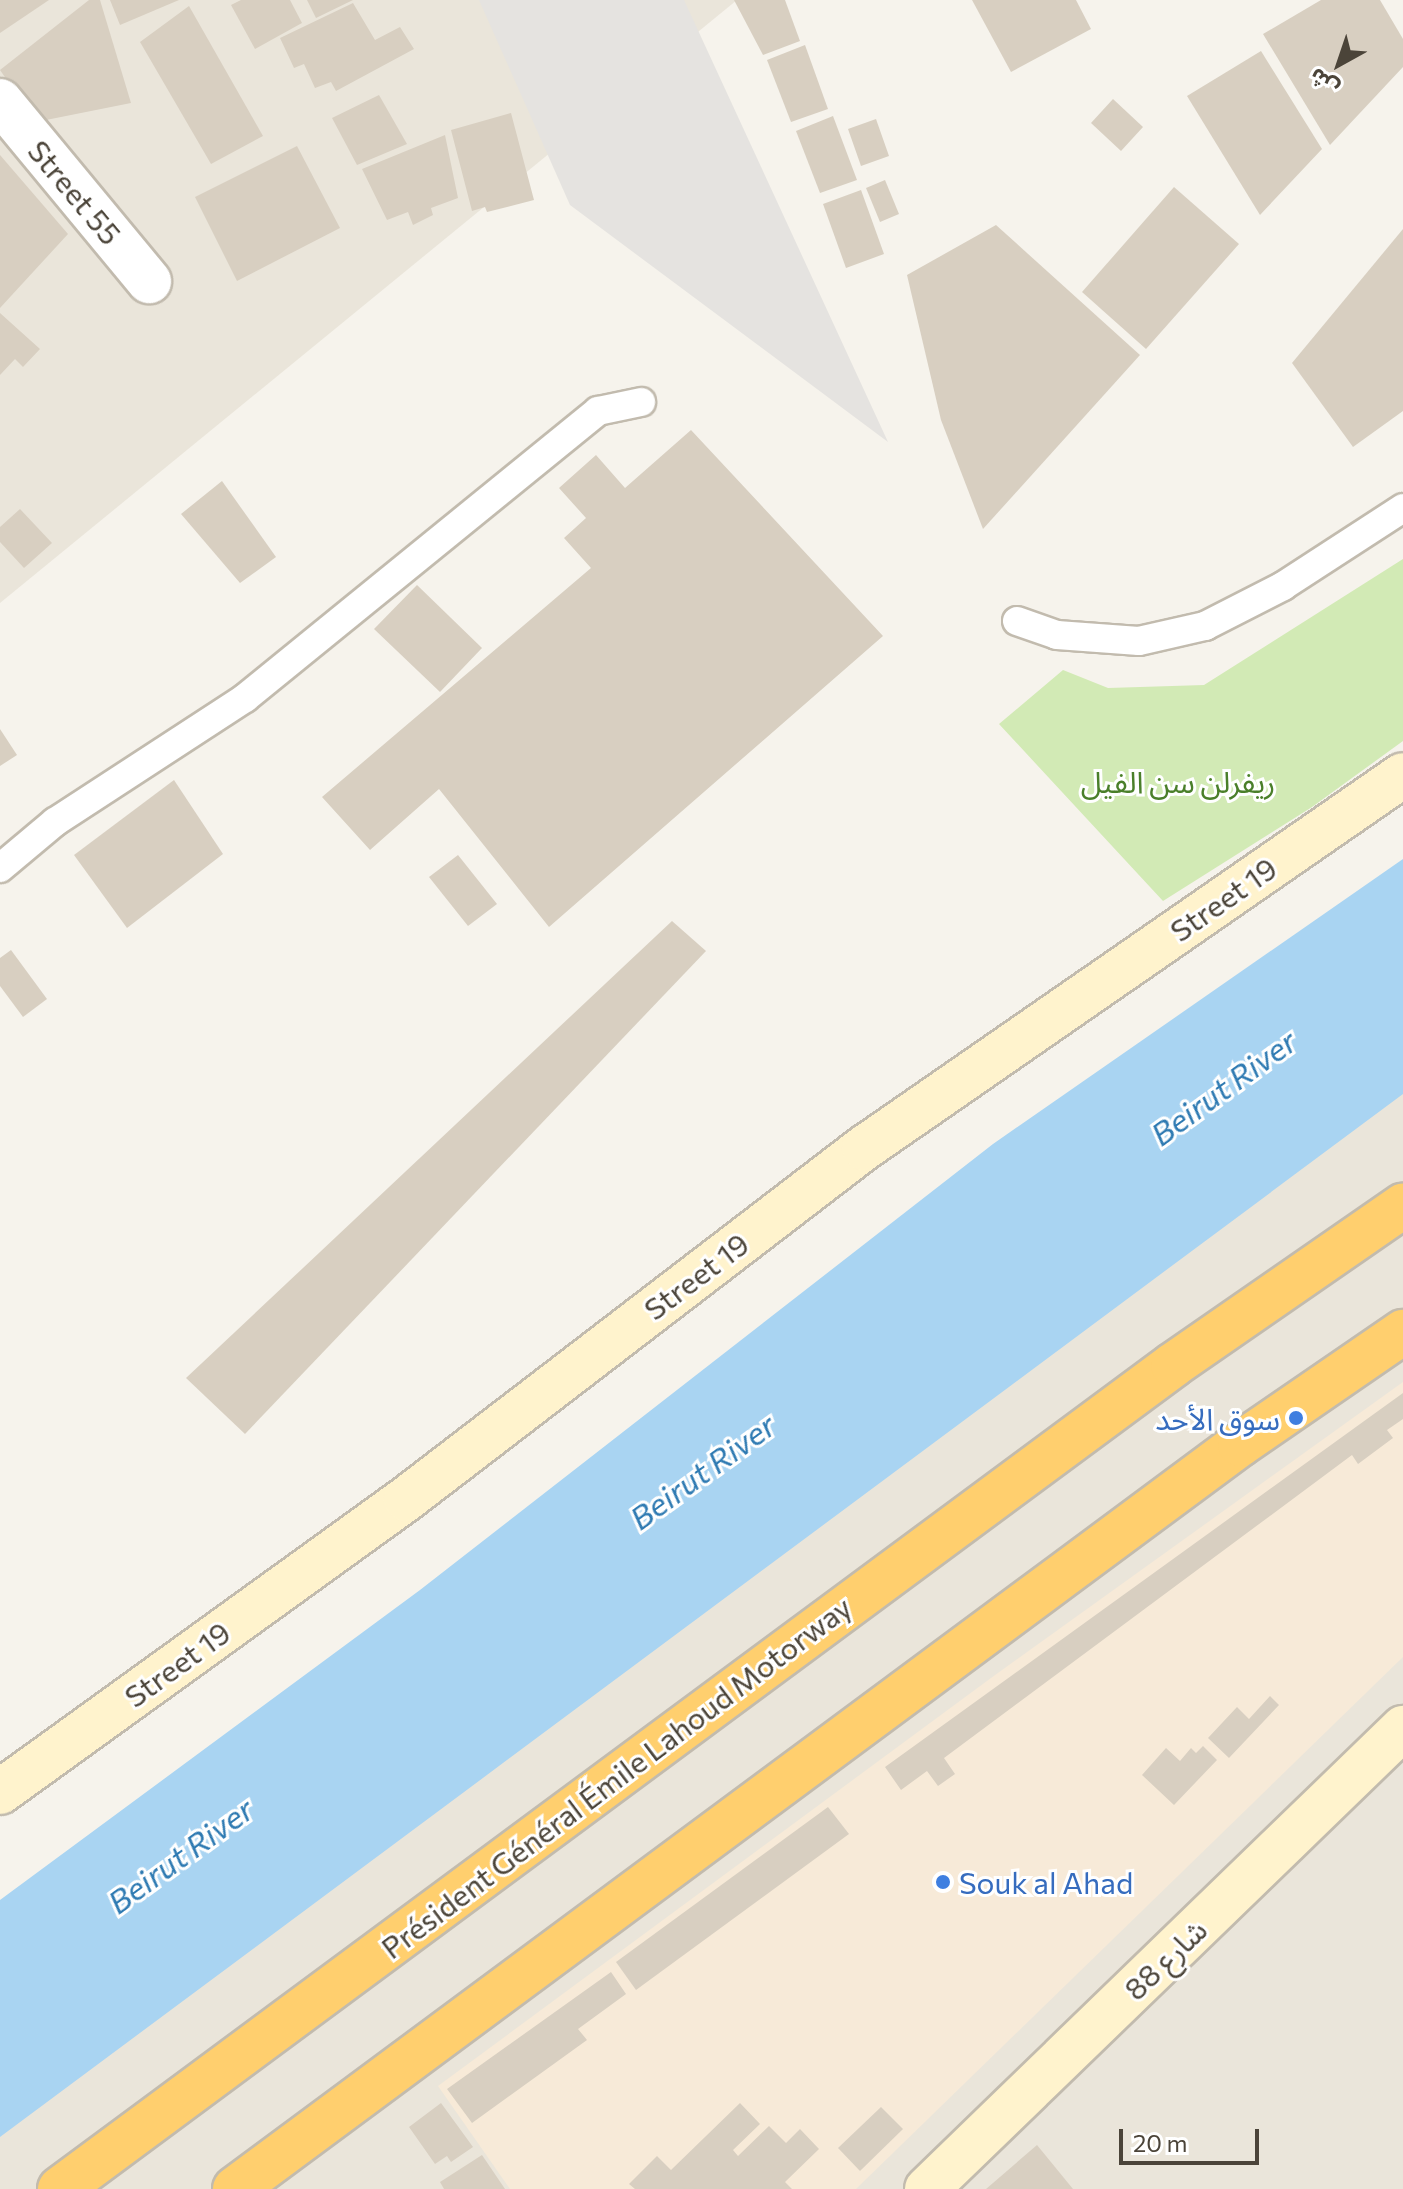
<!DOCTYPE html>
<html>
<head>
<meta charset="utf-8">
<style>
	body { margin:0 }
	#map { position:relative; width:1403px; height:2189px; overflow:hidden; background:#f6f3ec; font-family:Commissioner,"Noto Sans Arabic",sans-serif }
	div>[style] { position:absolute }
	.residential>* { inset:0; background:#eae5da }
	.commercial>* { inset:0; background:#f7ead8 }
	.green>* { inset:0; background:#d2eab5 }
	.parking>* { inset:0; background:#e5e3e0 }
	.water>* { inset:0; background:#a9d4f2 }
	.building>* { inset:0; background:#d8cfc1 }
	.roads { filter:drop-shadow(2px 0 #c2bbae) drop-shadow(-2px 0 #c2bbae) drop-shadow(0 2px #c2bbae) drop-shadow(0 -2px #c2bbae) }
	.lane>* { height:28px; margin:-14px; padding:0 14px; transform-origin:14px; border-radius:14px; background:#fff }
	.street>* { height:44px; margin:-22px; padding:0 22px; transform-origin:22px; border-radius:22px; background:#fff }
	.secondary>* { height:44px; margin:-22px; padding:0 22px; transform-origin:22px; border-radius:22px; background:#fff3cd }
	.highway>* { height:44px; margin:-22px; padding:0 22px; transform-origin:22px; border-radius:22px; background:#ffcf6e }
	.dots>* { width:22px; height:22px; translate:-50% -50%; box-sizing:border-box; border:4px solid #fff; border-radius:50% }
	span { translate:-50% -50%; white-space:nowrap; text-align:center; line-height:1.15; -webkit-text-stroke:6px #fff; paint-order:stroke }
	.street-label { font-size:30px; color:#4b4439 }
	.park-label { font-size:30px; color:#4a7f2a }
	.shop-label { font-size:30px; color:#366cbe }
	.right { translate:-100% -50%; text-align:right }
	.left { translate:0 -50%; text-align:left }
	.water-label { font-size:32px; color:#2e7ab2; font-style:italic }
	.north { position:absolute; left:1299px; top:24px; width:80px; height:80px; -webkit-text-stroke:6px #fff; paint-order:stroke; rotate:220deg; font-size:22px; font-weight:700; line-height:32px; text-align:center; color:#4b4439 }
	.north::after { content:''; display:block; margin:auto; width:28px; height:36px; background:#4b4439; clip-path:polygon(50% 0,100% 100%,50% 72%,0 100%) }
	.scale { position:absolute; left:1119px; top:2129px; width:140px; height:36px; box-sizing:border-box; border:4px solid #4b4439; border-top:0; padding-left:10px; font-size:24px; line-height:28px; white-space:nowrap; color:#4b4439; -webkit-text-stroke:6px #fff; paint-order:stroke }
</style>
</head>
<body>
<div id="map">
	<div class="residential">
		<i style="clip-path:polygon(0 0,737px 0,0 603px)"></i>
		<i style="clip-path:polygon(1403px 954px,1403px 2189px,0 2189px,0 1987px)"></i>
	</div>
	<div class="commercial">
		<i style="clip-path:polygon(1403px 1382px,1403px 1657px,856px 2189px,510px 2189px,438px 2086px,991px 1678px)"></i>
	</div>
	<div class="green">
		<i style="clip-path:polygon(1403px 559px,1403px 741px,1312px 807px,1163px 901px,999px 724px,1063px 670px,1108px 688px,1204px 685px)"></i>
	</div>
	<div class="parking">
		<i style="clip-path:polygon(479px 0,684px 0,888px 442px,570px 205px)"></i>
	</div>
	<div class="water">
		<i style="clip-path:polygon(1403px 859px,1403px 1094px,0 2137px,0 1900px,420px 1590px,993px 1144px)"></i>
	</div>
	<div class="building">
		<i style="clip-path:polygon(0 0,49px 0,0 33px)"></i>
		<i style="clip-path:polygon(89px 0,100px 0,131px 103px,36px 122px,0 70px)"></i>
		<i style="clip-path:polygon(110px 0,179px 0,120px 25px)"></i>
		<i style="clip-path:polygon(241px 0,290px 0,302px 23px,255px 49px,231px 5px)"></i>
		<i style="clip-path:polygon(307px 0,353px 0,316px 18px)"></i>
		<i style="clip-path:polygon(734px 0,785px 0,800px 41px,763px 55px)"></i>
		<i style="clip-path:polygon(972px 0,1076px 0,1091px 29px,1011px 72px)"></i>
		<i style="clip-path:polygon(1321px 0,1380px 0,1403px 39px,1403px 67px,1330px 145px,1263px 34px)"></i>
		<i style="clip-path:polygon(353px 3px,375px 40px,400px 27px,414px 49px,336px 91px,331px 82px,315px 88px,304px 64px,294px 68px,280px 38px)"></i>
		<i style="clip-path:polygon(189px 6px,263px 136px,211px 164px,140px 42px)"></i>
		<i style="clip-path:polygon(805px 45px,828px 109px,791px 122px,767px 60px)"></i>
		<i style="clip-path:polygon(1261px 51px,1322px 149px,1260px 215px,1187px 96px)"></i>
		<i style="clip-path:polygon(379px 95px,407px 144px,357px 165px,332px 118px)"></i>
		<i style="clip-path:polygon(1113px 99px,1143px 127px,1121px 151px,1091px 123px)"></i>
		<i style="clip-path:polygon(511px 113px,534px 200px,487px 212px,485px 207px,472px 211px,451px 130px)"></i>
		<i style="clip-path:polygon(833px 116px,857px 180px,820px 193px,796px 131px)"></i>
		<i style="clip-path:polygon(876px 119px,889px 156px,861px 166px,848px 129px)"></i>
		<i style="clip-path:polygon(445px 135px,458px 198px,431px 208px,433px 215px,413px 225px,408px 212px,387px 220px,362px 169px)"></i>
		<i style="clip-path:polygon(297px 146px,340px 228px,237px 281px,195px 197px)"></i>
		<i style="clip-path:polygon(0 155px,68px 234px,0 308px)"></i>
		<i style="clip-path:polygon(885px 180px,899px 214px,880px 222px,866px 188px)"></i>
		<i style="clip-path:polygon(1174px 187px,1239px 244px,1146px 349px,1082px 292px)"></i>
		<i style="clip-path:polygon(861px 190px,884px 254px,846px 268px,823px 204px)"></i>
		<i style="clip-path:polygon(996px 225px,1140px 355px,983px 529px,941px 420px,907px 275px)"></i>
		<i style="clip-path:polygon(1403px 229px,1403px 411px,1353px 447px,1292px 363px)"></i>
		<i style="clip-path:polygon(0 313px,40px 349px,23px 367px,15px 359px,0 375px)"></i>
		<i style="clip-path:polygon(691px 430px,883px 636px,549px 927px,439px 789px,370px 850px,322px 797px,591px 568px,564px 538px,586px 518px,559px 488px,596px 455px,625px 488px)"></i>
		<i style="clip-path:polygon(222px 481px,276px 557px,240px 583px,181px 514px)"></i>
		<i style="clip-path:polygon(20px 509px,52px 543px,24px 568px,0 542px,0 527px)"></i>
		<i style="clip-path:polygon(417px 585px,482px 648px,440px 692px,374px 629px)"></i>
		<i style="clip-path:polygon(0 729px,17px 755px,0 766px)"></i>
		<i style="clip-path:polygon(174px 780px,223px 854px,127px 928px,74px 855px)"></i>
		<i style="clip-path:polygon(458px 855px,497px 904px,468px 926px,429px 877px)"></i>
		<i style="clip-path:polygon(672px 921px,706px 951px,245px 1434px,186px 1378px)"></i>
		<i style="clip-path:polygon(11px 950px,47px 999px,23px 1017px,0 986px,0 958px)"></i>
		<i style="clip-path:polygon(1403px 1393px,1403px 1419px,1387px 1430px,1393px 1438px,1358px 1464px,1352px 1455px,944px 1758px,955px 1774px,938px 1786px,927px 1771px,901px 1790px,885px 1767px)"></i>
		<i style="clip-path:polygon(1270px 1696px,1279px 1705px,1229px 1758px,1208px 1738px,1237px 1707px,1249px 1719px)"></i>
		<i style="clip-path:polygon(1203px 1746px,1217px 1760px,1174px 1805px,1142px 1775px,1166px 1748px,1180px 1761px,1191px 1748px,1196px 1753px)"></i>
		<i style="clip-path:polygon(828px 1807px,849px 1834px,636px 1990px,616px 1962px)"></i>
		<i style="clip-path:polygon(611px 1972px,626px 1994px,578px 2029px,587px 2040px,472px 2123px,447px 2089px)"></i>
		<i style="clip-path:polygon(441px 2103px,473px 2147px,451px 2162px,447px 2156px,435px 2164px,409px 2127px)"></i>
		<i style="clip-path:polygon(740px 2103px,760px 2124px,733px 2150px,738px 2156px,769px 2126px,786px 2143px,800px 2129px,819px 2149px,785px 2182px,792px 2189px,635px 2189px,629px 2184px,657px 2156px,671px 2170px)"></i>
		<i style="clip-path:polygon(881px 2107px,903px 2129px,860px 2171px,838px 2148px)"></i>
		<i style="clip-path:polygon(1037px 2145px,1073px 2189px,986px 2189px)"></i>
		<i style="clip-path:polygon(482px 2155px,505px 2189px,444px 2189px,440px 2182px)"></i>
	</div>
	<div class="roads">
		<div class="lane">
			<i style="left:1017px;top:621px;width:42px;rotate:19.3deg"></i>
			<i style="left:1057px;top:635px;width:82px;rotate:4.2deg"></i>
			<i style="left:1139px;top:641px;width:68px;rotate:-12.8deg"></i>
			<i style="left:1205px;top:626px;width:88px;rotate:-27.1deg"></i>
			<i style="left:1283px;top:586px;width:143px;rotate:-33deg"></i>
			<i style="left:0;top:868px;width:72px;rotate:-39.9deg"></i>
			<i style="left:55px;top:822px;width:227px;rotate:-33.1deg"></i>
			<i style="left:245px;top:698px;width:455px;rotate:-39.1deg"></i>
			<i style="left:598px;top:411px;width:44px;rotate:-11.8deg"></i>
		</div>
		<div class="street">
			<i style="left:0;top:101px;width:234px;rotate:50.4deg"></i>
		</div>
		<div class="secondary">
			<i style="left:0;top:1792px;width:501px;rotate:-35.82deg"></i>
			<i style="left:406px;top:1499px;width:577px;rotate:-37.47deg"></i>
			<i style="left:864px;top:1148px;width:655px;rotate:-34.68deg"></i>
			<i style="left:927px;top:2189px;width:663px;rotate:-44.08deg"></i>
		</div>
		<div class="highway">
			<i style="left:60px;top:2189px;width:1385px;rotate:-36.51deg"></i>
			<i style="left:1173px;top:1365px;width:280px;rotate:-34.7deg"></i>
			<i style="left:235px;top:2189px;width:1251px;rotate:-36.55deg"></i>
			<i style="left:1240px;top:1444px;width:198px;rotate:-34.5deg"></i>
		</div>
	</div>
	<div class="dots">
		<i style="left:1296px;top:1418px;background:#3f7fe0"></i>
		<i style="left:943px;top:1882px;background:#3f7fe0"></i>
	</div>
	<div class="street-label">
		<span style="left:75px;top:192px;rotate:50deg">Street 55</span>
		<span style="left:1223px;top:899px;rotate:-35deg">Street 19</span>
		<span style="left:696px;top:1276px;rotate:-37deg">Street 19</span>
		<span style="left:177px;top:1664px;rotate:-36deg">Street 19</span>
		<span style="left:616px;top:1777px;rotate:-37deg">Président Général Émile Lahoud Motorway</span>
		<span style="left:1165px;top:1959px;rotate:-44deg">شارع 88</span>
	</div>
	<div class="park-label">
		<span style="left:1178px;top:781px">ريفرلن سن الفيل</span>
	</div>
	<div class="shop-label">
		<span class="right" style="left:1280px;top:1418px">سوق الأحد</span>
		<span class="left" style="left:959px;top:1882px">Souk al Ahad</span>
	</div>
	<div class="water-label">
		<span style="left:1223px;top:1087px;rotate:-36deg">Beirut River</span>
		<span style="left:702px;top:1471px;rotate:-36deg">Beirut River</span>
		<span style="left:180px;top:1855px;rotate:-36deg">Beirut River</span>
	</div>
	<div class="north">ش</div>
	<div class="scale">20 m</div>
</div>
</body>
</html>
